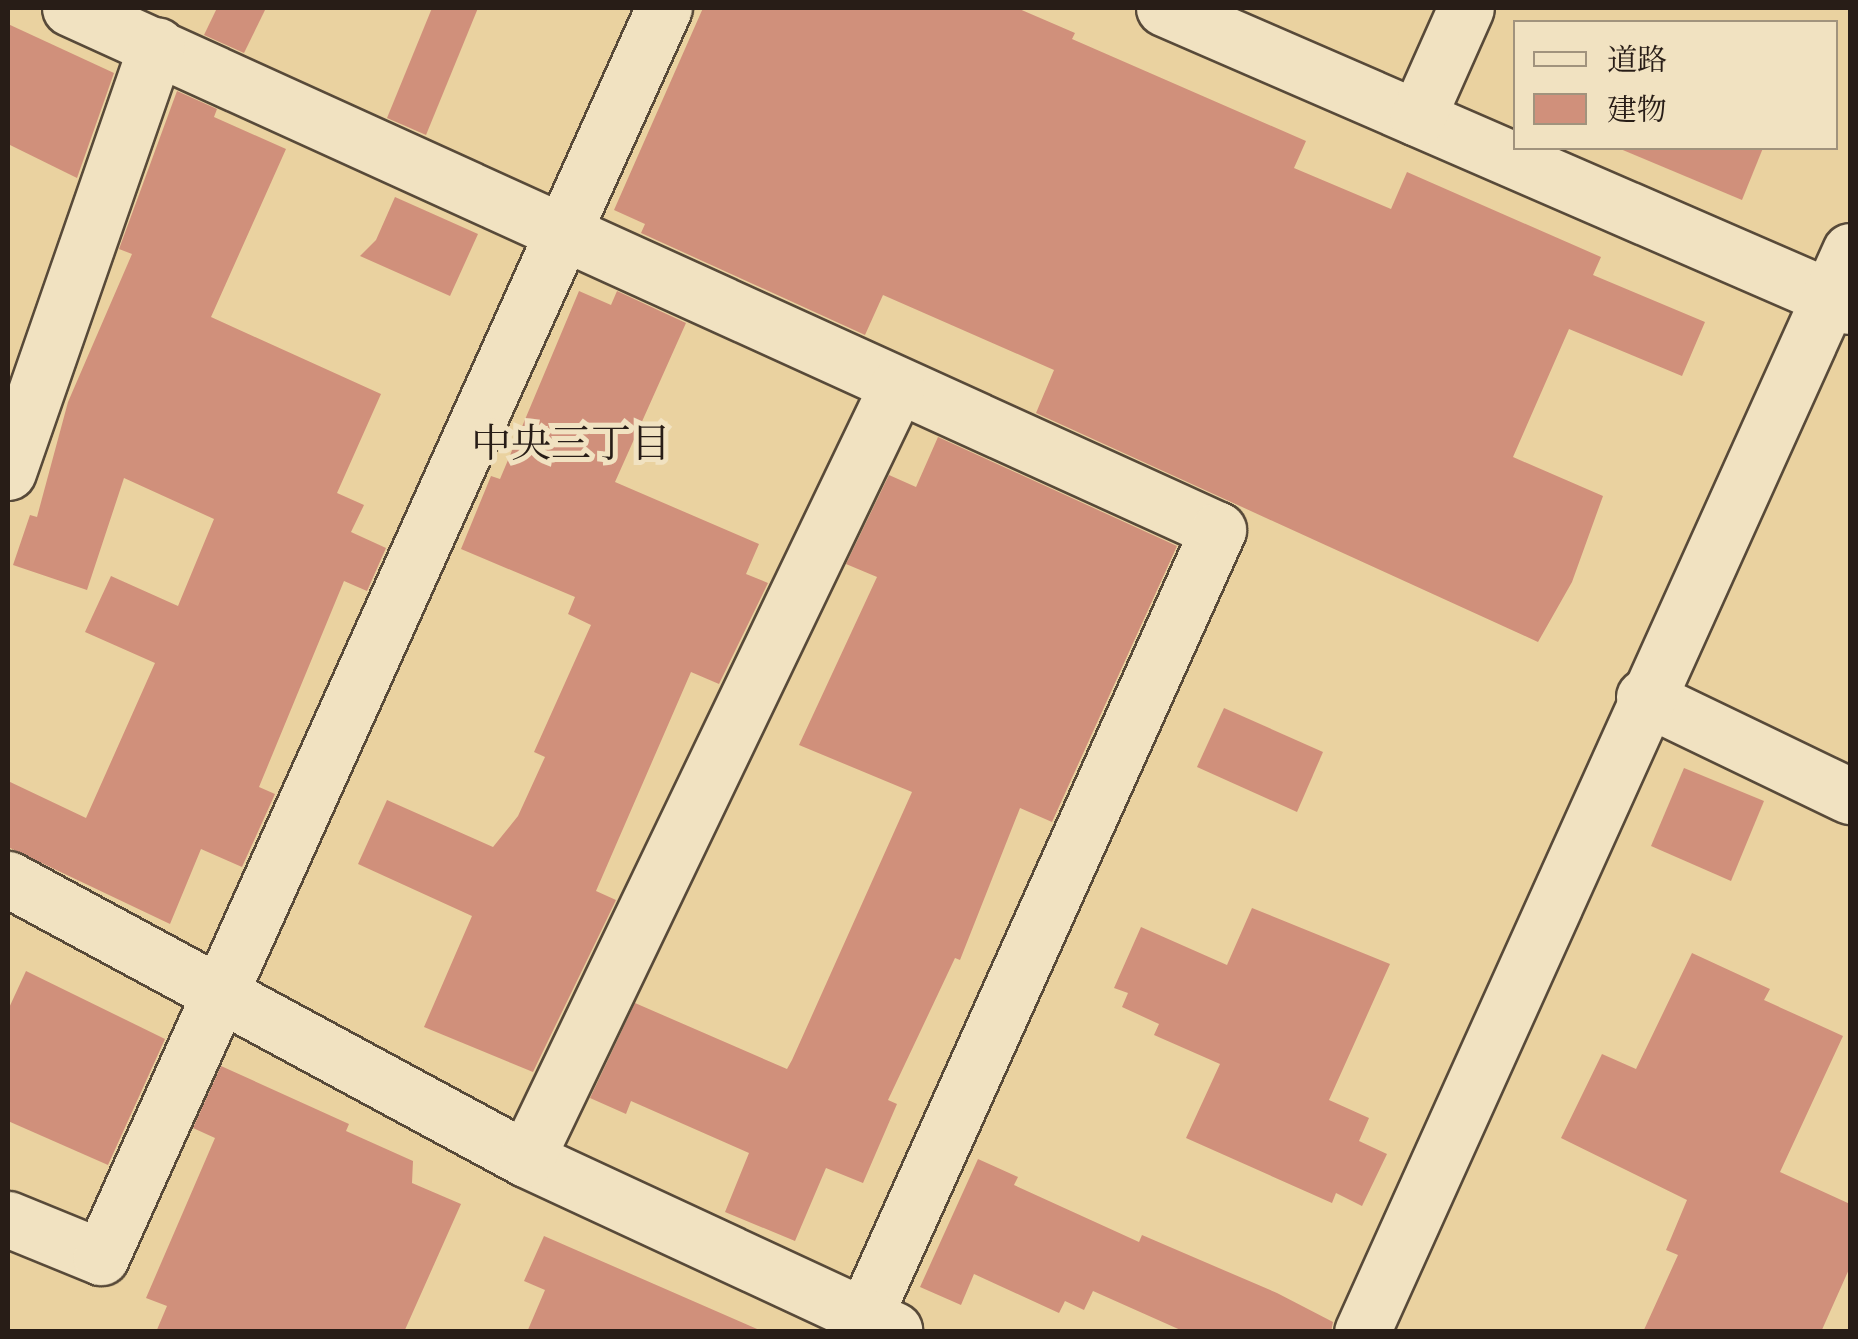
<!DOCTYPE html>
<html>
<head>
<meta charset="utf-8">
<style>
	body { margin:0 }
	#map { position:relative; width:1858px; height:1339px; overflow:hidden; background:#ead2a0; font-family:Vollkorn,"Noto Serif JP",serif }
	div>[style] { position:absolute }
	.building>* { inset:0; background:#d0907b }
	.roads { filter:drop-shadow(2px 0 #584a39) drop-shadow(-2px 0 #584a39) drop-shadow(0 2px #584a39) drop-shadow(0 -2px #584a39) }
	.minor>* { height:55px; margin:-27.5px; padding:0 27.5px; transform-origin:27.5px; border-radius:27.5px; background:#f1e2c1 }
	span { translate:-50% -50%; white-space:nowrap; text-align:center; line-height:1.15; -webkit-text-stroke:10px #f1e2c1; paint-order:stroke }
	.neighbourhood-label { font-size:40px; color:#281d17 }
	.frame { position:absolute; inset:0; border:10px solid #281d17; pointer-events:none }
	.legend { position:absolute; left:1513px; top:20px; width:325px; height:130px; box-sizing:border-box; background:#f1e2c1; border:2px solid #a1937d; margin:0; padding:12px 18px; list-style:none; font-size:30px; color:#281d17 }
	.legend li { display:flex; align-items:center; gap:20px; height:50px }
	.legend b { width:50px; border:2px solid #a1937d }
</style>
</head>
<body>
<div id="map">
	<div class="building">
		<i style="clip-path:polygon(217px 8px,266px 8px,244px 53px,204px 35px)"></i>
		<i style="clip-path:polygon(432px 8px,478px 8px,426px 135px,387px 118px)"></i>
		<i style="clip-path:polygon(703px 8px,1017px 8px,1075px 33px,1072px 39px,1306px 141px,1294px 168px,1391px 209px,1407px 172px,1601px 257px,1593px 275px,1705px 322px,1682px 376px,1569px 329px,1513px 457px,1603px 496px,1572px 582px,1538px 642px,1036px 413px,1054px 370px,883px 295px,865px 335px,641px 233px,645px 224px,614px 210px)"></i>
		<i style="clip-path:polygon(8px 24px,114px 73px,77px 178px,8px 144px)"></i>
		<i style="clip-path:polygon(177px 91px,217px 109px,214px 117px,286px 149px,211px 317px,381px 394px,337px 493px,364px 505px,351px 532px,386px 548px,367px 591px,344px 581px,259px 787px,275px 794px,242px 867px,201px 849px,170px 924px,8px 847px,8px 781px,86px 818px,155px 663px,85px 632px,111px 576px,178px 606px,214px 519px,124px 478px,87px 590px,13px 565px,30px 515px,37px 517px,68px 402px,132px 254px,119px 249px)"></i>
		<i style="clip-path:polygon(1618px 148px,1763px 148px,1742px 200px)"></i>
		<i style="clip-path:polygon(395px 197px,478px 234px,450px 296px,360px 256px,376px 240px)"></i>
		<i style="clip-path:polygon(579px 291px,611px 305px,617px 291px,686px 323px,615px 482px,759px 544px,746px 574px,768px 583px,719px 684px,691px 672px,596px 891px,616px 900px,533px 1072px,424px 1027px,472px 916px,358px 864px,387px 800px,493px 847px,518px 816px,545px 757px,534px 752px,591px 625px,568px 614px,575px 597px,461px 549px,491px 476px,500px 479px)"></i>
		<i style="clip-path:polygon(938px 437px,1177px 546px,1052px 822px,1020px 808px,960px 960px,955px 958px,888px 1100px,897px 1104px,863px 1183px,826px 1168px,795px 1241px,725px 1212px,749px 1153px,631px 1101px,626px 1114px,590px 1098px,635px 1003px,787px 1069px,792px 1060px,912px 792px,799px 745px,877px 577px,846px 564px,889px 475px,916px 487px)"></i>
		<i style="clip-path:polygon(1224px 708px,1323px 752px,1297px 812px,1197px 767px)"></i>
		<i style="clip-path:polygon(1684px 768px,1764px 801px,1731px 881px,1651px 846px)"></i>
		<i style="clip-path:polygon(1252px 908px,1390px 964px,1329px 1100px,1369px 1118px,1359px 1141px,1387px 1154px,1362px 1206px,1336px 1193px,1332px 1203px,1186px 1138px,1220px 1064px,1154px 1035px,1159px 1024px,1122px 1007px,1128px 993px,1114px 988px,1141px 927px,1227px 965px)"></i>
		<i style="clip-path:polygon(1692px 953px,1770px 989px,1764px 1000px,1843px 1036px,1780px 1172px,1850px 1204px,1850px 1267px,1821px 1332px,1643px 1332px,1678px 1255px,1666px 1250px,1687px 1200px,1561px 1138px,1602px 1054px,1636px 1069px)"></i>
		<i style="clip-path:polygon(26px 971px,165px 1039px,108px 1165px,8px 1121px,8px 1010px)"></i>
		<i style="clip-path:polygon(221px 1066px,349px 1124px,346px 1131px,413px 1161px,412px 1183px,461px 1204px,404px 1332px,156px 1332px,167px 1306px,146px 1298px,215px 1138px,193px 1128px)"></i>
		<i style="clip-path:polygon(978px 1159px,1018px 1177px,1014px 1185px,1139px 1242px,1142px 1235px,1277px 1293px,1333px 1322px,1331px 1332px,1185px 1332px,1093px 1291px,1084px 1310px,1065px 1301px,1059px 1313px,974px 1274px,961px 1305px,920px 1287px)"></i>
		<i style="clip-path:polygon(544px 1236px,764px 1332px,527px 1332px,545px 1290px,524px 1281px)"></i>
	</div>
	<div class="roads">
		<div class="minor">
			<i style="left:70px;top:8px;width:1261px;rotate:24.45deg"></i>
			<i style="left:1218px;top:530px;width:880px;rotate:114.23deg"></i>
			<i style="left:1164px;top:8px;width:748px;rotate:23.48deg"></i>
			<i style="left:1417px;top:118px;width:120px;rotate:-66deg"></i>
			<i style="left:8px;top:472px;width:452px;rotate:-70.8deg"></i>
			<i style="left:1644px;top:697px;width:229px;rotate:25.7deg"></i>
			<i style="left:8px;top:879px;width:589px;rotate:28.39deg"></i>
			<i style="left:526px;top:1159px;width:406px;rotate:24.9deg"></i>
			<i style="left:526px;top:1159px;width:857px;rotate:-64.36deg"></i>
			<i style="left:8px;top:1219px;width:100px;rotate:22.2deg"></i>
			<i style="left:101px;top:1257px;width:1370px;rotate:-65.74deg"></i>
			<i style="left:1362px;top:1332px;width:1186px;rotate:-65.7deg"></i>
		</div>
	</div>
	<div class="neighbourhood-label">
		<span style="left:571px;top:447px">中央三丁目</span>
	</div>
	<div class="frame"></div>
	<ul class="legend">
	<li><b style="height:12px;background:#f1e2c1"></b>道路</li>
	<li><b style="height:28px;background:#d0907b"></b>建物</li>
	</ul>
</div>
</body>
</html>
